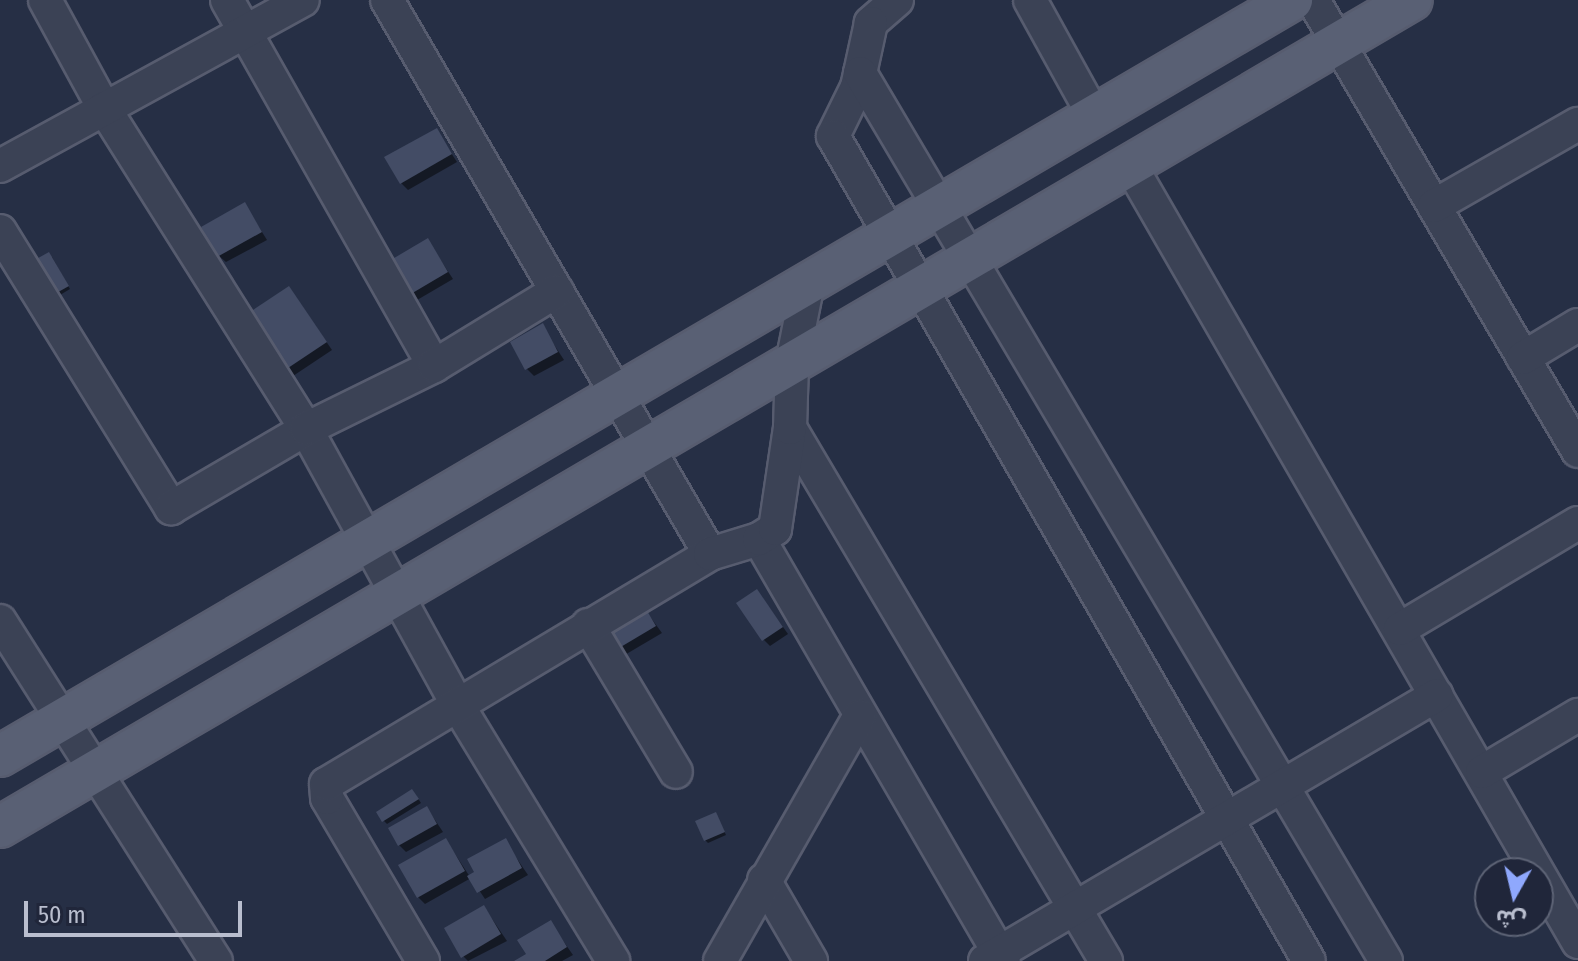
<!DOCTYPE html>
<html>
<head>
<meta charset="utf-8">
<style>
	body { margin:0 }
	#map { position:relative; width:1578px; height:961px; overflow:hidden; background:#262f45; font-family:"Fira Sans Condensed","Noto Sans Arabic",sans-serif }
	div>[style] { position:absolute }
	.shadow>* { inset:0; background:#0007 }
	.building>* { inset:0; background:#434c65 }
	.roads { filter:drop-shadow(2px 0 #575c6f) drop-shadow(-2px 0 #575c6f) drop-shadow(0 2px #575c6f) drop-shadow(0 -2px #575c6f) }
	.minor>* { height:32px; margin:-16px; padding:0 16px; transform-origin:16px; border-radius:16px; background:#3b4255 }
	.major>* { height:40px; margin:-20px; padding:0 20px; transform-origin:20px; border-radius:20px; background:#596074 }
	span { translate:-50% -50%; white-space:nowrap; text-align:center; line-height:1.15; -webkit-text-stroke:7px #20263a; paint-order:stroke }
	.north { position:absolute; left:1474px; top:857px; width:80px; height:80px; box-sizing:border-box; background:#20263a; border:2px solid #5d6375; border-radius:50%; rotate:188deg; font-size:22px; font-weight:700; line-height:32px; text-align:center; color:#b9bece }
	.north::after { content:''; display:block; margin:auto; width:28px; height:36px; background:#8fa8fd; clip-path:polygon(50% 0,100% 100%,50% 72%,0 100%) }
	.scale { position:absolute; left:24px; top:901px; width:218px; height:36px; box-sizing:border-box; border:4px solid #b9bece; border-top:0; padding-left:10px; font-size:24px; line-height:28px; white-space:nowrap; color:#b9bece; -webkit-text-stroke:6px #20263a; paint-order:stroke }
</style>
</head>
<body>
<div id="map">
	<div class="shadow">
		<i style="clip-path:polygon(436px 130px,457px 162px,408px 190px,401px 183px)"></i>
		<i style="clip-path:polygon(245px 205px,267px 240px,226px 262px,219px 256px)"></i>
		<i style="clip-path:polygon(428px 241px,453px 279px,412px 303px,406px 296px)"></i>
		<i style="clip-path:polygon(52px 257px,70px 289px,55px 298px)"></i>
		<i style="clip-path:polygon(295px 296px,332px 350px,293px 376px,286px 369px)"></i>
		<i style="clip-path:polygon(542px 326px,564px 360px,534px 376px,527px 369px)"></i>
		<i style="clip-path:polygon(763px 599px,788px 634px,770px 646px,763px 639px)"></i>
		<i style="clip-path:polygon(643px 607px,662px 633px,623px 656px,616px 649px)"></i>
		<i style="clip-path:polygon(415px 794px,421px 803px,387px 824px,384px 821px,378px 812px)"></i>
		<i style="clip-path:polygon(427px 808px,443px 832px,406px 852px,399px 845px)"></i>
		<i style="clip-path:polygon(718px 818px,726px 835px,708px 843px,705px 840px)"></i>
		<i style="clip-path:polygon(446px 840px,470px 877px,505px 841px,528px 875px,485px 899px,471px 878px,425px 904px,418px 897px)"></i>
		<i style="clip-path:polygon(484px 907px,507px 941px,468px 961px,463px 956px)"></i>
		<i style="clip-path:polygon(550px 922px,573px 955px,562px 961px,520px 961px,529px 955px)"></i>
	</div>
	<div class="building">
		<i style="clip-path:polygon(437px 128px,452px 154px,400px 184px,384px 157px)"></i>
		<i style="clip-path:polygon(245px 202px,262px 232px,217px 257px,201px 227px)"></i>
		<i style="clip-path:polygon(428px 238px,448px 272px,404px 298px,384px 264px)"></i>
		<i style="clip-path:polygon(49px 252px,69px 286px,51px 296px,31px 262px)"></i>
		<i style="clip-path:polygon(289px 286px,327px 342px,285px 370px,247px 314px)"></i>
		<i style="clip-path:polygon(543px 323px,558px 352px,525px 370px,510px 342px)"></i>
		<i style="clip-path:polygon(757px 589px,783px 627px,762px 641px,736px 603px)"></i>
		<i style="clip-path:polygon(643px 604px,656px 626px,614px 651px,601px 629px)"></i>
		<i style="clip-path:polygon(412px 789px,419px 799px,382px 822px,376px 812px)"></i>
		<i style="clip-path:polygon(427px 806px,437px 824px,398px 846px,388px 828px)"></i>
		<i style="clip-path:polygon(716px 812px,725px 832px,704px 841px,695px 821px)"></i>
		<i style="clip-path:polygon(446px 838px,465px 871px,417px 898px,398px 865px)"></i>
		<i style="clip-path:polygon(506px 838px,522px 868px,477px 893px,467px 876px,474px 872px,467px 859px)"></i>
		<i style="clip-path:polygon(484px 905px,501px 934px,461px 958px,444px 928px)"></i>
		<i style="clip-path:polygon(551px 920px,567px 947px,545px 961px,514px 961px,526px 954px,517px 940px)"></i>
	</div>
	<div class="roads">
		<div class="minor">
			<i style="left:45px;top:0;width:123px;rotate:61.4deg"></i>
			<i style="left:104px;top:108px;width:379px;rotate:57.8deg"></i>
			<i style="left:306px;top:429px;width:314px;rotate:61.2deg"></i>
			<i style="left:457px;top:704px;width:301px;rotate:58.7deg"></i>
			<i style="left:227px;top:0;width:420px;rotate:60.5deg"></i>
			<i style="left:387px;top:0;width:641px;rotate:59.76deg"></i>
			<i style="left:897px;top:0;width:35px;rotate:139deg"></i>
			<i style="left:871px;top:23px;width:66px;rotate:102.3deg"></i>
			<i style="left:857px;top:87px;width:55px;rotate:116.1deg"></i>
			<i style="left:833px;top:136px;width:952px;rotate:60.02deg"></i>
			<i style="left:1030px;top:0;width:132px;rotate:61.1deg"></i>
			<i style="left:1313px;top:0;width:523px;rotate:59.56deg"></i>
			<i style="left:860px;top:73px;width:1032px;rotate:59.36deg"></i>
			<i style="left:1130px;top:165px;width:897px;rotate:60.03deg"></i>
			<i style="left:0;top:166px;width:345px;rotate:-28.7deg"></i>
			<i style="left:1434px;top:206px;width:166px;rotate:-29.7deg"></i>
			<i style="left:0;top:231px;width:326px;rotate:58.3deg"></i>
			<i style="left:171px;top:508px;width:156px;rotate:-30.3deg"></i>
			<i style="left:306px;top:429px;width:143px;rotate:-26.2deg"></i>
			<i style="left:434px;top:366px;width:144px;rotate:-31.4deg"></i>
			<i style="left:1523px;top:358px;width:64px;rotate:-31deg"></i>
			<i style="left:790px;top:428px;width:620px;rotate:59.34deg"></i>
			<i style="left:759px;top:539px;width:488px;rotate:59.9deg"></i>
			<i style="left:0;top:621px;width:403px;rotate:57.6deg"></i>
			<i style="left:588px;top:625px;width:171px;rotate:59.1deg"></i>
			<i style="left:1400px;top:629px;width:207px;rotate:-30.8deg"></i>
			<i style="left:1482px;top:772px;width:112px;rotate:-30.7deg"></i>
			<i style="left:764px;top:880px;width:94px;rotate:59.9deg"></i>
			<i style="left:423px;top:961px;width:189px;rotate:-120.5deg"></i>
			<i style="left:327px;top:798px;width:14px;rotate:-94deg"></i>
			<i style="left:326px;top:784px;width:448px;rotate:-30.9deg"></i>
			<i style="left:710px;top:554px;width:51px;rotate:-17deg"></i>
			<i style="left:759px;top:539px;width:19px;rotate:-32deg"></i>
			<i style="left:775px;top:529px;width:102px;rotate:-81.6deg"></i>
			<i style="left:790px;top:428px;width:65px;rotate:-88.2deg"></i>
			<i style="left:792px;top:363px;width:82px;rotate:-78.7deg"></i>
			<i style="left:720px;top:961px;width:282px;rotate:-60.3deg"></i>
			<i style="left:985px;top:961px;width:524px;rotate:-30.48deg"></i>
		</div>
		<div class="major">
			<i style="left:0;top:756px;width:1497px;rotate:-30.33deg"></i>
			<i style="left:0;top:827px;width:1636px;rotate:-30.36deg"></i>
		</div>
	</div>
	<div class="north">ش</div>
	<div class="scale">50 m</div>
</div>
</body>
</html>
